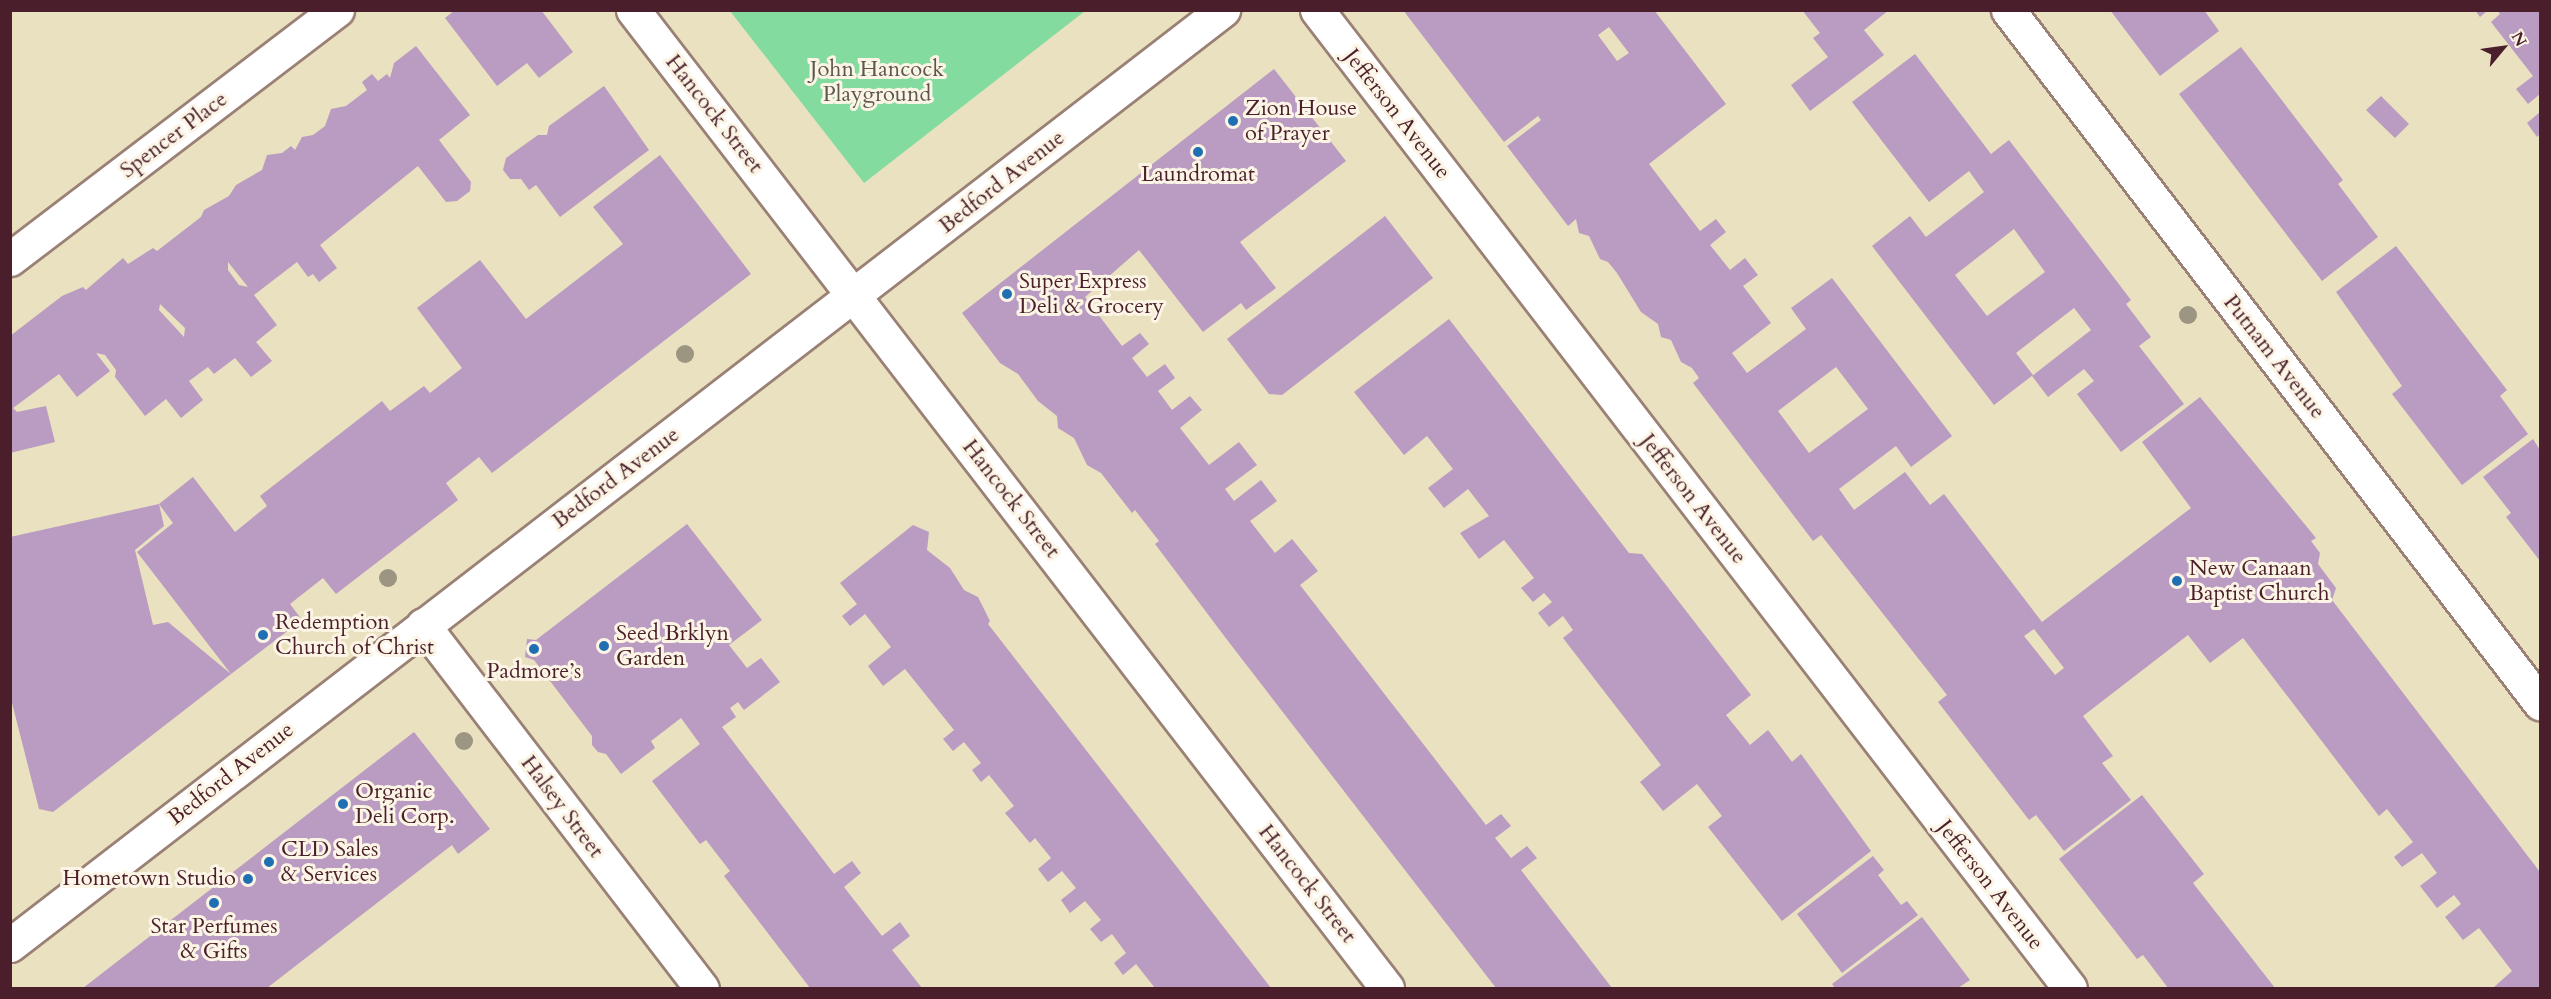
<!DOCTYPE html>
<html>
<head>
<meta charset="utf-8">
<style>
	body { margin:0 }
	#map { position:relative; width:2551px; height:999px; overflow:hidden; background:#e9e1bf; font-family:Cardo,serif }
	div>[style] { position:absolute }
	.green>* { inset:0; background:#84db9f }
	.building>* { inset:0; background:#ba9bc1 }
	.roads { filter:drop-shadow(2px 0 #9a8075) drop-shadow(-2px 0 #9a8075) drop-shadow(0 2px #9a8075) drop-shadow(0 -2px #9a8075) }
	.minor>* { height:33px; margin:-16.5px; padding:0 16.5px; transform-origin:16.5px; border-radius:16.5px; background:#fff }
	.secondary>* { height:33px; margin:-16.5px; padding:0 16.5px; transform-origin:16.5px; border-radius:16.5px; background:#fff }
	.trees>* { width:18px; height:18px; margin:-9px; border-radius:50%; background:#9b9581 }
	.dots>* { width:16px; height:16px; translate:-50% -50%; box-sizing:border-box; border:3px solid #fcf5e5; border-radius:50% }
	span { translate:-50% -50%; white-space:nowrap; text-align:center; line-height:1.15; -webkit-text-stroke:6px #fcf5e5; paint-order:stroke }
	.park-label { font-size:22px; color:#5b574e }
	.poi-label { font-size:22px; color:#4a1f2b }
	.left { translate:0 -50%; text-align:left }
	.right { translate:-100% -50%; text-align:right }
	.street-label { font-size:22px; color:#4a1f2b }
	.frame { position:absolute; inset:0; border:12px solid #4a1f2b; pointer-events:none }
	.north { position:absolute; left:2473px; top:18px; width:60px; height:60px; -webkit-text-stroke:4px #fcf5e5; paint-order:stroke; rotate:61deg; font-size:16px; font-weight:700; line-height:24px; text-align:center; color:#4a1f2b }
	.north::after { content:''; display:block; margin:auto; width:21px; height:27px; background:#4a1f2b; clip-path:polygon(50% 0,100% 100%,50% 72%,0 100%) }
</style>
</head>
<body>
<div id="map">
	<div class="green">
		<i style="clip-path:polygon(730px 11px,1085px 11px,864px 183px)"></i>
	</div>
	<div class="building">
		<i style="clip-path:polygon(455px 10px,541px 10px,573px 52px,539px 78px,527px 63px,497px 86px,445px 18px)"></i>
		<i style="clip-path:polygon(evenodd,1403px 10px,1654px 10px,1726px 104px,1649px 164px,1700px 231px,1716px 219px,1726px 232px,1710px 245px,1730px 270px,1745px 258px,1758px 275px,1743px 286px,1771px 323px,1732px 353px,1747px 373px,1806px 329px,1791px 308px,1832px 278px,1952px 436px,1911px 467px,1896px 446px,1839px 489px,1854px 510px,1905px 472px,1930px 505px,1944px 494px,2042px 622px,2191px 508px,2142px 442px,2200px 397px,2316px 538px,2311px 541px,2320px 553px,2318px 564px,2336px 588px,2332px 600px,2540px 872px,2540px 988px,2493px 988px,2512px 971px,2479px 928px,2463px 940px,2445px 917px,2461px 904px,2454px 895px,2437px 908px,2420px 886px,2437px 873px,2422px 853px,2402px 867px,2394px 857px,2413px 842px,2387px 809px,2379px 816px,2243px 638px,2210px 663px,2188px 635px,2083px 716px,2113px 756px,2102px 763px,2131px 800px,2064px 851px,2036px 815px,2029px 820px,1938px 702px,1947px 695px,1821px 535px,1813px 541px,1693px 383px,1699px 378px,1692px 368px,1681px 362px,1671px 340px,1661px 337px,1658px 324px,1641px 312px,1617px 273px,1608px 262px,1600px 259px,1589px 236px,1579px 233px,1576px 219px,1568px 226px,1507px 146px,1541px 120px,1538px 116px,1504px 142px,1403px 10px,1609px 27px,1629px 53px,1617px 61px,1598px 35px,1609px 27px,1403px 10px,1836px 367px,1868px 409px,1809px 453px,1778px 411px,1836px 367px,1403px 10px,2034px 629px,2064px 668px,2055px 675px,2024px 636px,2034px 629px)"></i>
		<i style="clip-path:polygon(1802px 10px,1889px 10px,1864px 30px,1884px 55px,1810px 111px,1791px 85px,1828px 57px,1813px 38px,1820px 33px)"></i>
		<i style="clip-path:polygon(2110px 10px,2204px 10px,2219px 31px,2160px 76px)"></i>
		<i style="clip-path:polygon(2475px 10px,2488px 10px,2480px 17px)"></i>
		<i style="clip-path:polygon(2497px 10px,2540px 10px,2540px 94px,2528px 104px,2516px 89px,2533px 76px,2491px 22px,2500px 14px)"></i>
		<i style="clip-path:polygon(evenodd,416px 46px,470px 115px,439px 140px,471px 182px,470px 191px,457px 201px,446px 202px,418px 166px,320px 245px,337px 268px,319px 282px,313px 274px,308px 277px,297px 262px,254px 295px,277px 325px,256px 342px,272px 361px,251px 377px,235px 358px,214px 374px,208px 367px,189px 381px,203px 400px,181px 418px,166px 399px,145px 416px,115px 377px,116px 370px,105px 355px,96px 353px,110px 371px,77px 397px,59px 374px,13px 408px,17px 412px,46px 406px,55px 442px,10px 453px,10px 336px,62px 296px,83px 287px,86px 290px,123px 258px,128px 264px,153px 248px,157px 251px,201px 217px,204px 210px,229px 196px,236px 185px,262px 170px,267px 155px,282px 153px,291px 146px,295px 150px,302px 137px,313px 135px,325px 126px,331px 109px,346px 106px,367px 90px,362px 82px,372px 74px,378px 81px,387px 74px,390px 78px,394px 63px,416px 46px,228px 262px,248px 287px,239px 285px,228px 270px,228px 262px,416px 46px,160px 304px,185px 328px,184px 337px,159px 310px,160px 304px)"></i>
		<i style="clip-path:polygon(2241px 47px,2343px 180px,2338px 184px,2378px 237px,2322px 281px,2179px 94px)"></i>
		<i style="clip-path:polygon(evenodd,1915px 54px,1991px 154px,2009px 140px,2131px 300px,2126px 304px,2151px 337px,2139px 346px,2184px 404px,2121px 452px,2077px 394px,2094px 381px,2084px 369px,2048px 397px,2032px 376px,2091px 330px,2074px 308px,2016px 353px,2033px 375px,1994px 405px,1872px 246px,1910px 216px,1926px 237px,1984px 192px,1969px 171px,1929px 202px,1852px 102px,1915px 54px,2014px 229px,2045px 272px,1987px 316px,1955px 275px,2014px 229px)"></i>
		<i style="clip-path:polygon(1274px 69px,1346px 161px,1240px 242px,1276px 288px,1246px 310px,1241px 303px,1203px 332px,1139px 250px,1085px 297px,1122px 346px,1140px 333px,1149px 344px,1132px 358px,1147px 377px,1165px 364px,1175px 378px,1158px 391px,1172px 410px,1190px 396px,1202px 410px,1180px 428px,1209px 465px,1239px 442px,1257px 465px,1225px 489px,1234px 501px,1261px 480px,1277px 501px,1250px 521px,1275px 553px,1292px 539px,1318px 571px,1300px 585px,1486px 825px,1501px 814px,1511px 826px,1495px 838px,1511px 858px,1527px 846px,1537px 858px,1521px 870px,1612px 988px,1496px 988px,1228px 641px,1155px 544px,1159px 541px,1135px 510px,1132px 513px,1101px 473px,1087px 465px,1074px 438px,1058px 428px,1057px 416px,1038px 401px,1018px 374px,1000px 363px,962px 313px)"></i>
		<i style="clip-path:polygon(604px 86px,649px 150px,560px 217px,536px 185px,529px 190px,521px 179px,510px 179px,503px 170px,506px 158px,538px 135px,547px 135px,549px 126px)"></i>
		<i style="clip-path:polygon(2381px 96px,2409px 124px,2395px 138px,2366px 110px)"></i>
		<i style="clip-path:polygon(2540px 112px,2540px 134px,2537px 137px,2527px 123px)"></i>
		<i style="clip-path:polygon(660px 155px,751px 274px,492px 473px,479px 457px,446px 483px,458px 500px,336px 594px,323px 578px,290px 604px,302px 620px,231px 674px,137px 552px,173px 523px,159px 504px,164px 526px,135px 550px,153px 625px,168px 622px,231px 674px,53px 812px,39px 809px,10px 695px,10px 537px,159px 504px,193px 477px,235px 532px,267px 506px,260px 496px,382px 401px,390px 411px,424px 386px,430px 393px,462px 368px,417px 308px,480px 260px,526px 319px,623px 244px,593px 207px)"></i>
		<i style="clip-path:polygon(1385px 216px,1433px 278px,1282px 395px,1269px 394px,1227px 339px)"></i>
		<i style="clip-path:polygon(2396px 246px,2507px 390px,2500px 396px,2528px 434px,2462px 485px,2392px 394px,2402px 386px,2336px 292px)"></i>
		<i style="clip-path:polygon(1449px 319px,1629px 553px,1642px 554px,1751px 695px,1726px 715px,1750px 745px,1768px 730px,1792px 762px,1801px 754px,1871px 851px,1782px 921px,1708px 827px,1722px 816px,1697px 784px,1663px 811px,1640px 782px,1661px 765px,1563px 638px,1573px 630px,1563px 616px,1549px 627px,1538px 613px,1552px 602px,1544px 593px,1533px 602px,1521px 588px,1534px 578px,1504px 540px,1479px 559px,1460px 533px,1489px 516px,1468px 489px,1444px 508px,1428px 488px,1453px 469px,1427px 436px,1404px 455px,1354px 392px)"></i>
		<i style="clip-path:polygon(2533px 439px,2540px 450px,2540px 561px,2506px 517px,2511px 513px,2483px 477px)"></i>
		<i style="clip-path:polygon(687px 524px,762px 620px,729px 645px,747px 668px,761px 658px,780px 682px,744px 710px,738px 702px,730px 708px,736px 717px,722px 727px,834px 874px,852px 861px,861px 873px,844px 887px,882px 936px,900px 922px,910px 936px,892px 950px,922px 988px,810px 988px,724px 876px,730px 871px,706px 840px,700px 844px,652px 781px,700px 744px,681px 718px,651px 741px,655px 748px,621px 774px,606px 754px,598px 752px,592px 745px,592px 736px,534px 660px,525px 657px,527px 639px,536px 640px)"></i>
		<i style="clip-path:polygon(913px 525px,929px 532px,927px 550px,950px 568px,964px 590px,978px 597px,990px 621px,988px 624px,1271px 988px,1155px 988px,1136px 964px,1123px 975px,1114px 963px,1126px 953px,1112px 934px,1101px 942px,1090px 929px,1101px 920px,1085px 901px,1070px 913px,1061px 900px,1076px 888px,1062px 871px,1048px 882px,1038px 869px,1051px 858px,1035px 838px,1030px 843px,1005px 813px,1014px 806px,989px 775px,981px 782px,972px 770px,981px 763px,964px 742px,953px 751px,943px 739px,954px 730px,905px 669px,883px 686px,868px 666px,891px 647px,865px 614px,850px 626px,842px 616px,857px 604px,840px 583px)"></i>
		<i style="clip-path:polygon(414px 732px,490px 829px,458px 854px,452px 845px,267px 988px,83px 988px)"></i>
		<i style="clip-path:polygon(2142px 795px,2204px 874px,2193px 883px,2275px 988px,2168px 988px,2143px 955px,2137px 959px,2059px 859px)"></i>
		<i style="clip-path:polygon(1873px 856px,1884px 870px,1878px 875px,1901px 905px,1907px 901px,1918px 915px,1842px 973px,1797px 914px)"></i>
		<i style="clip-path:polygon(1922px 917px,1970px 980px,1958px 988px,1835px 988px,1832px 984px)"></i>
	</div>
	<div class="roads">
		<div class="minor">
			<i style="left:633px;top:10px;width:1235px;rotate:52.37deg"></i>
			<i style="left:1317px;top:10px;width:1234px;rotate:52.41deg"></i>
			<i style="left:2008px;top:10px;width:874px;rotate:52.49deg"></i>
			<i style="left:10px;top:259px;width:411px;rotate:-37.3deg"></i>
			<i style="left:423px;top:625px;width:458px;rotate:52.5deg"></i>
		</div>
		<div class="secondary">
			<i style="left:10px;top:945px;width:1532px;rotate:-37.63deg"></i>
		</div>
	</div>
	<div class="trees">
		<i style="left:2188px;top:315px"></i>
		<i style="left:685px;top:354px"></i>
		<i style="left:388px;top:578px"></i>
		<i style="left:464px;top:741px"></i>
	</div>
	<div class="dots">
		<i style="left:1233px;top:121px;background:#1f6fb2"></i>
		<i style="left:1198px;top:152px;background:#1f6fb2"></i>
		<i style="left:1007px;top:294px;background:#1f6fb2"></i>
		<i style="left:2177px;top:581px;background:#1f6fb2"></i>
		<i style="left:263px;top:635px;background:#1f6fb2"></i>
		<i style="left:604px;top:646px;background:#1f6fb2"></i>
		<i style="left:534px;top:649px;background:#1f6fb2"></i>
		<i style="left:343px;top:804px;background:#1f6fb2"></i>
		<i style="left:269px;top:862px;background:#1f6fb2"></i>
		<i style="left:248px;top:879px;background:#1f6fb2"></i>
		<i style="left:214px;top:903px;background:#1f6fb2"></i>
	</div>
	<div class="park-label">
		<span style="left:877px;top:82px">John Hancock<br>Playground</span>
	</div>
	<div class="poi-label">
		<span class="left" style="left:1245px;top:121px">Zion House<br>of Prayer</span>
		<span style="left:1198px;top:175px">Laundromat</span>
		<span class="left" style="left:1019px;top:294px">Super Express<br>Deli &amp; Grocery</span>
		<span class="left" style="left:2189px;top:581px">New Canaan<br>Baptist Church</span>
		<span class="left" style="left:275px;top:635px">Redemption<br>Church of Christ</span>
		<span class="left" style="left:616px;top:646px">Seed Brklyn<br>Garden</span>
		<span style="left:534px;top:672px">Padmore’s</span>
		<span class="left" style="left:355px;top:804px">Organic<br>Deli Corp.</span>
		<span class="left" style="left:281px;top:862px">CLD Sales<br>&amp; Services</span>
		<span class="right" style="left:236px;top:879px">Hometown Studio</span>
		<span style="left:214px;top:939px">Star Perfumes<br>&amp; Gifts</span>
	</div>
	<div class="street-label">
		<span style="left:714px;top:114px;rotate:52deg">Hancock Street</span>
		<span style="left:1397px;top:114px;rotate:52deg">Jefferson Avenue</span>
		<span style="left:174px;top:135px;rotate:-37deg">Spencer Place</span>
		<span style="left:1002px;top:182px;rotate:-38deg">Bedford Avenue</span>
		<span style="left:2274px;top:357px;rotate:52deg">Putnam Avenue</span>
		<span style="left:616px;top:478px;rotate:-37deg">Bedford Avenue</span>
		<span style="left:1011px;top:499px;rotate:52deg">Hancock Street</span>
		<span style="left:1693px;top:499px;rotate:52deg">Jefferson Avenue</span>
		<span style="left:231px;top:774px;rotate:-38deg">Bedford Avenue</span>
		<span style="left:562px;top:807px;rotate:53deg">Halsey Street</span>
		<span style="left:1307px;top:884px;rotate:52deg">Hancock Street</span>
		<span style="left:1990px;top:885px;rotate:52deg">Jefferson Avenue</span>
	</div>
	<div class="frame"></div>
	<div class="north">N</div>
</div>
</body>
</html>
